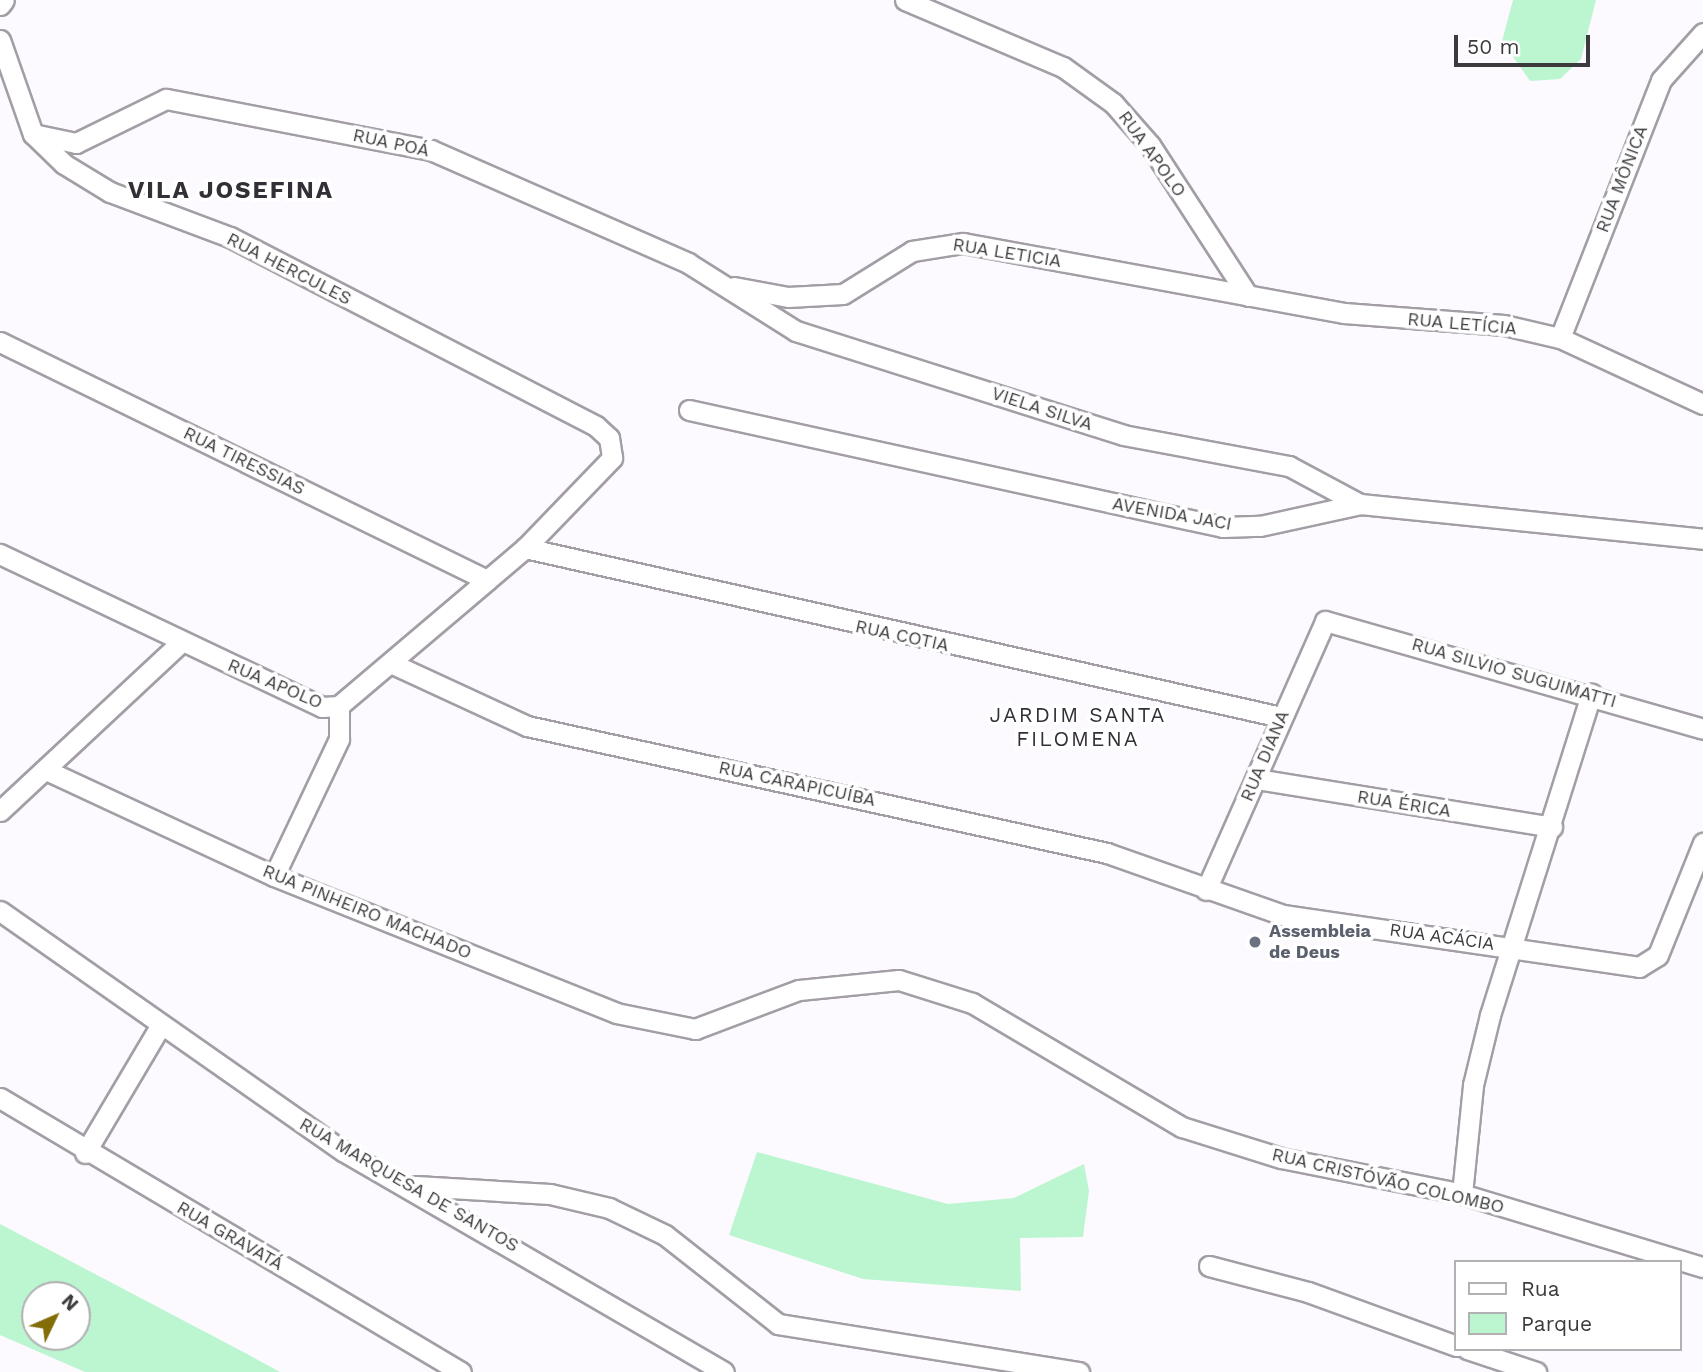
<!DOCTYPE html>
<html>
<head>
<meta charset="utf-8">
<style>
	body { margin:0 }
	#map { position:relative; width:1703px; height:1372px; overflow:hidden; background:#fcf9ff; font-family:"Work Sans",sans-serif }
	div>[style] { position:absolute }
	.green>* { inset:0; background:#bcf6d0 }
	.roads { filter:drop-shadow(2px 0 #a39ea6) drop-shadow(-2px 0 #a39ea6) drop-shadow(0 2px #a39ea6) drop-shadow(0 -2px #a39ea6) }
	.street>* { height:19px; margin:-9.5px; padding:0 9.5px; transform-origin:9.5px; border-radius:9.5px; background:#fff }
	.dots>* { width:19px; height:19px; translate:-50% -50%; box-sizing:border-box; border:4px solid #fff; border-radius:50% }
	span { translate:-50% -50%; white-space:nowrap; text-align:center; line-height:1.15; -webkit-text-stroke:7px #fff; paint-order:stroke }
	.street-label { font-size:18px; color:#3d3a3e }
	.worship-label { font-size:18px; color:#5b616d; font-weight:700 }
	.left { translate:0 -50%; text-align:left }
	.quarter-label { font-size:21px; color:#332f36; letter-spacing:2px }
	.district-label { font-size:24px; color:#332f36; font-weight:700; letter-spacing:2px }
	.legend { position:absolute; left:1454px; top:1260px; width:228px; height:91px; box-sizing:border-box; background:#fff; border:2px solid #b1b0b2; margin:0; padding:9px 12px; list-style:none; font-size:21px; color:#3d3a3e }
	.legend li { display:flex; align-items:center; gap:14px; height:35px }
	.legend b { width:35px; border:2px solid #b1b0b2 }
	.north { position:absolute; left:21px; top:1281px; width:70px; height:70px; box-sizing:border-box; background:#fff; border:2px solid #b1b0b2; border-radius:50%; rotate:46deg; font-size:19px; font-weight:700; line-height:28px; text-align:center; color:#3d3a3e }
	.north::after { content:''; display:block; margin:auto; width:24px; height:32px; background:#836d09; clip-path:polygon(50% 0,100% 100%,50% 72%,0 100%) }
	.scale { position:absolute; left:1454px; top:35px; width:136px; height:32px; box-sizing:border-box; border:4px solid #3d3a3e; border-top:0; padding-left:9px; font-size:21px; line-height:24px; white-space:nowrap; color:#3d3a3e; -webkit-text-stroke:5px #fff; paint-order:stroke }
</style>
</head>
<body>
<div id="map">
	<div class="green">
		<i style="clip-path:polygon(1513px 0,1596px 0,1581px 59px,1560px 79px,1530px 81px,1502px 41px)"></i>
		<i style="clip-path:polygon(757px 1152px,948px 1204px,1014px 1198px,1084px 1164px,1089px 1191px,1083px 1237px,1020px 1238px,1021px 1291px,863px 1279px,729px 1235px)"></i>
		<i style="clip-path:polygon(evenodd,0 1224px,249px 1355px,280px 1372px,85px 1372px,0 1335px,0 1224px,77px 1295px,77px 1337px,35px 1337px,35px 1295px,77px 1295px)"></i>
	</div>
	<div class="roads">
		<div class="street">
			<i style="left:905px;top:0;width:172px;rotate:23deg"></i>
			<i style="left:1063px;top:67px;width:62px;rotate:35.8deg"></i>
			<i style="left:1113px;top:103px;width:56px;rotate:48.6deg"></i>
			<i style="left:1150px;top:145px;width:180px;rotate:57deg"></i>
			<i style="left:0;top:5px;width:6px;rotate:-51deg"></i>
			<i style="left:0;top:40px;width:100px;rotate:70.7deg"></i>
			<i style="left:33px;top:134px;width:43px;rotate:44.1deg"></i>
			<i style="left:64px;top:164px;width:54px;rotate:31.3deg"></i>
			<i style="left:110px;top:192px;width:128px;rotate:20.6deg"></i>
			<i style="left:230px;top:237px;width:412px;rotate:27.3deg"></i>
			<i style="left:596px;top:426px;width:18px;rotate:43deg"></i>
			<i style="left:609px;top:438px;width:20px;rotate:81deg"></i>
			<i style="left:612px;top:458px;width:125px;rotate:134deg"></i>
			<i style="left:525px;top:548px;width:244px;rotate:139.7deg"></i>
			<i style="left:339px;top:706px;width:17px;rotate:177deg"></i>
			<i style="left:322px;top:707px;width:357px;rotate:-154.6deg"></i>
			<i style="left:33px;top:134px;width:44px;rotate:11.8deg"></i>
			<i style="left:76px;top:143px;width:100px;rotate:-26.1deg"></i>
			<i style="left:166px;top:99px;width:270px;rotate:10.9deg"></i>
			<i style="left:431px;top:150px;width:281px;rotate:23.7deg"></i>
			<i style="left:688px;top:263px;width:128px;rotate:32.2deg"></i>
			<i style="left:796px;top:331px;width:343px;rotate:17.6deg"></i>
			<i style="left:1123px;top:435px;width:169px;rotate:10.6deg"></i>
			<i style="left:1289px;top:466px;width:81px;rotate:28.2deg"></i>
			<i style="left:734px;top:287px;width:55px;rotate:10.5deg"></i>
			<i style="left:788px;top:297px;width:55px;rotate:-3.1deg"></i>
			<i style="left:843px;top:294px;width:81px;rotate:-31.9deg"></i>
			<i style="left:912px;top:251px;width:52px;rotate:-8.9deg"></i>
			<i style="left:963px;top:243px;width:387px;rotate:10.4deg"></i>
			<i style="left:1344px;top:313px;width:160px;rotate:4.3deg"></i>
			<i style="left:1504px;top:325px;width:57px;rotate:13.1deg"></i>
			<i style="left:1560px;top:338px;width:157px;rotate:24.8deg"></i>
			<i style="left:1560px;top:338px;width:277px;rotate:-68.6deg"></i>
			<i style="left:1661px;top:80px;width:63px;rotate:-48.2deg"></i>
			<i style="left:0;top:342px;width:542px;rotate:26.05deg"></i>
			<i style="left:689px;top:410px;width:547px;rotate:12.36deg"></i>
			<i style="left:1223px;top:527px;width:37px;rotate:-2deg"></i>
			<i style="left:1260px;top:526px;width:102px;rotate:-12.4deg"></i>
			<i style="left:1360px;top:504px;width:345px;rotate:5.8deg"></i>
			<i style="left:525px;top:548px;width:775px;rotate:12.6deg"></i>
			<i style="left:393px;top:664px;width:148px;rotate:24.8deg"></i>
			<i style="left:527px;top:726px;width:594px;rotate:12.35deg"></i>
			<i style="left:1107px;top:853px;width:187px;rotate:19.4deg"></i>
			<i style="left:1283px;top:915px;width:360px;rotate:8.3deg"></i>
			<i style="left:1639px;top:967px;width:22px;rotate:-32deg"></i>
			<i style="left:1658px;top:955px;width:121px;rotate:-68.1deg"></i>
			<i style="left:48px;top:771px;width:249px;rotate:24.9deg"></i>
			<i style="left:274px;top:876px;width:368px;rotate:21.8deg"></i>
			<i style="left:616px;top:1013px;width:81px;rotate:11.4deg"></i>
			<i style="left:695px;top:1029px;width:111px;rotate:-20.6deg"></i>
			<i style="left:799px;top:990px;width:100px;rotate:-5.7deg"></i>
			<i style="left:899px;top:980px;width:77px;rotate:17.5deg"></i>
			<i style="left:972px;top:1003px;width:244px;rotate:30.6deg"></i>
			<i style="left:1182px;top:1127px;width:104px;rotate:17.4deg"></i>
			<i style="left:1281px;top:1158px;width:185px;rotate:11.2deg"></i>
			<i style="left:1462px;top:1194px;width:252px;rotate:16.9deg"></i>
			<i style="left:1256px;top:779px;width:300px;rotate:9.2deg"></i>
			<i style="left:0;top:811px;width:248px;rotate:-43deg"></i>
			<i style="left:274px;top:876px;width:152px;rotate:-64.6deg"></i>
			<i style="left:339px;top:739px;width:33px;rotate:-90deg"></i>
			<i style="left:1206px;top:890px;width:294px;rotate:-66.1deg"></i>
			<i style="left:1325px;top:621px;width:393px;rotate:15.9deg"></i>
			<i style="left:0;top:911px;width:419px;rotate:35deg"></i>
			<i style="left:343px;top:1151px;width:440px;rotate:30.1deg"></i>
			<i style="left:0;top:1098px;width:536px;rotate:30.73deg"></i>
			<i style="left:85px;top:1153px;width:147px;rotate:-59.4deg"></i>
			<i style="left:416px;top:1186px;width:134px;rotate:3.4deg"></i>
			<i style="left:550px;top:1194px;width:61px;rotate:13.3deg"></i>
			<i style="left:609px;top:1208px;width:62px;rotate:25.7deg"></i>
			<i style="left:665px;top:1235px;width:144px;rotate:38.2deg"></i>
			<i style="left:778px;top:1324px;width:305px;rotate:9.1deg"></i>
			<i style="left:1462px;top:1194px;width:110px;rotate:-84.2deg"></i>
			<i style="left:1473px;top:1085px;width:72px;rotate:-76.3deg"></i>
			<i style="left:1490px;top:1015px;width:337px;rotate:-72.5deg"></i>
			<i style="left:1209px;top:1266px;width:102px;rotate:14.7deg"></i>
			<i style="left:1308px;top:1292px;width:158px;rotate:20deg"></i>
			<i style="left:1467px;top:1349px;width:73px;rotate:18.4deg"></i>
		</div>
	</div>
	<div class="dots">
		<i style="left:1255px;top:942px;background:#6b7280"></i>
	</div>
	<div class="street-label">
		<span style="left:391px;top:143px;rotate:12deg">RUA POÁ</span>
		<span style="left:1152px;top:154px;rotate:54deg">RUA APOLO</span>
		<span style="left:1622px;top:179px;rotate:-69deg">RUA MÔNICA</span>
		<span style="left:1007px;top:253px;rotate:9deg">RUA LETICIA</span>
		<span style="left:289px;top:269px;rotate:27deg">RUA HERCULES</span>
		<span style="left:1462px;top:324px;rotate:5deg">RUA LETÍCIA</span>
		<span style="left:1042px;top:409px;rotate:18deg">VIELA SILVA</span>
		<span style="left:244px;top:461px;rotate:26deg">RUA TIRESSIAS</span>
		<span style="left:1172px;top:514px;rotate:10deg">AVENIDA JACI</span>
		<span style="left:902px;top:636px;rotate:12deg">RUA COTIA</span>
		<span style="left:1514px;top:673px;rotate:16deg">RUA SILVIO SUGUIMATTI</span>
		<span style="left:275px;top:684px;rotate:23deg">RUA APOLO</span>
		<span style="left:1265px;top:756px;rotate:-67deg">RUA DIANA</span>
		<span style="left:797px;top:784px;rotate:12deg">RUA CARAPICUÍBA</span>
		<span style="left:1404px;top:804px;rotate:9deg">RUA ÉRICA</span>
		<span style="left:367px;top:912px;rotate:22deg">RUA PINHEIRO MACHADO</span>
		<span style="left:1442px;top:937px;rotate:8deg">RUA ACÁCIA</span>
		<span style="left:1388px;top:1181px;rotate:13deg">RUA CRISTÓVÃO COLOMBO</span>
		<span style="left:409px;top:1185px;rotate:30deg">RUA MARQUESA DE SANTOS</span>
		<span style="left:230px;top:1236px;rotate:30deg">RUA GRAVATÁ</span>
	</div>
	<div class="worship-label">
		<span class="left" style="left:1269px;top:942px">Assembleia<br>de Deus</span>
	</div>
	<div class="quarter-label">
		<span style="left:1078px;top:727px">JARDIM SANTA<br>FILOMENA</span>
	</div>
	<div class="district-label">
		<span style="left:231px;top:191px">VILA JOSEFINA</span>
	</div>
	<ul class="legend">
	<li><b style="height:9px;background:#fff"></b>Rua</li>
	<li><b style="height:19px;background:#bcf6d0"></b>Parque</li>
	</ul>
	<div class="north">N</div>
	<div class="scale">50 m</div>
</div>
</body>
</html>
